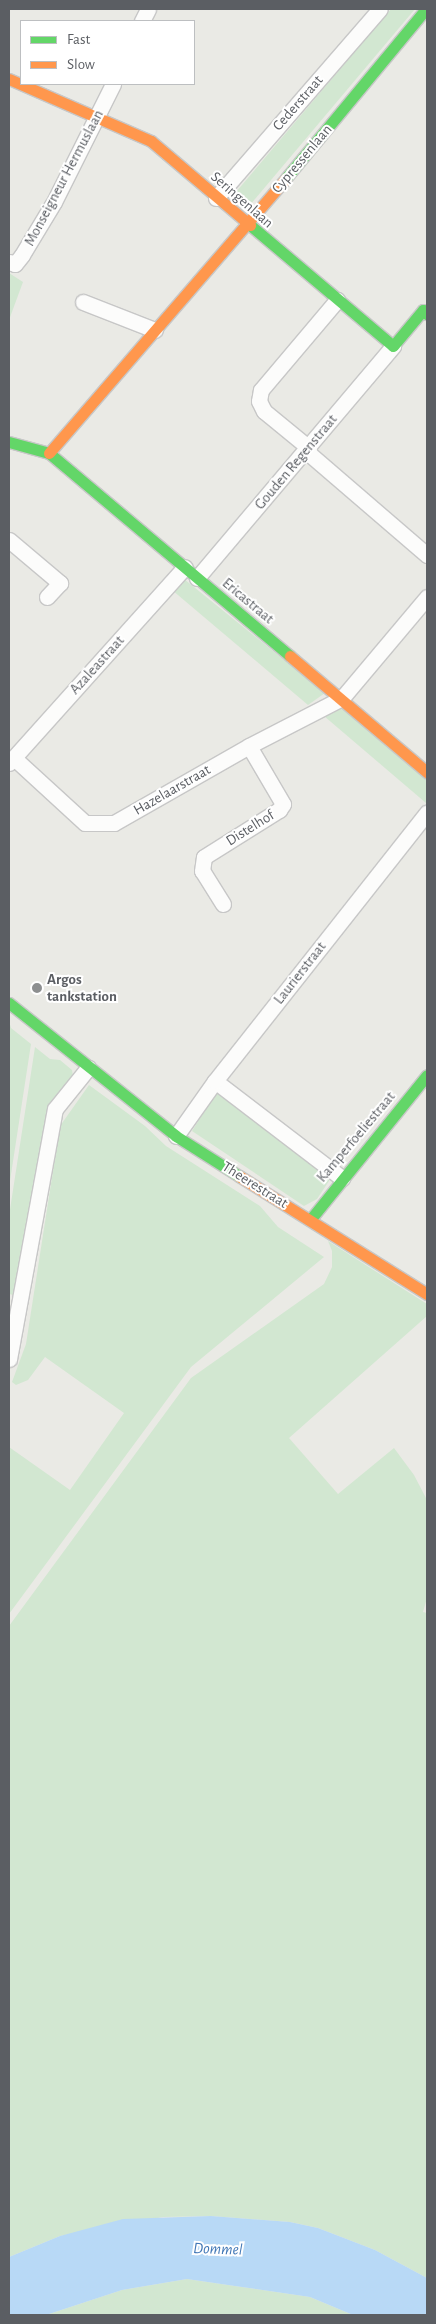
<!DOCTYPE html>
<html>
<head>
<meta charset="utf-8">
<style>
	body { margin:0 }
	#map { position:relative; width:436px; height:2324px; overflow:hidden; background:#eaeae5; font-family:"Alegreya Sans",sans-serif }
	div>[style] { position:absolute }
	.green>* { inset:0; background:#d2e7d1 }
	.water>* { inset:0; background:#b8d9f6 }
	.roads { filter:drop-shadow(1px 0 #c7c7c7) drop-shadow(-1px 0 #c7c7c7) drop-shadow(0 1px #c7c7c7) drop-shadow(0 -1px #c7c7c7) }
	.street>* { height:15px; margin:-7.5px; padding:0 7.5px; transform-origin:7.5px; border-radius:7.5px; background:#fcfcfb }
	.fast>* { height:11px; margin:-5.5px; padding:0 5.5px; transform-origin:5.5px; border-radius:5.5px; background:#63d668 }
	.slow>* { height:11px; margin:-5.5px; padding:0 5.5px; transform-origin:5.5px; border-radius:5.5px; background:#ff974d }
	.dots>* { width:14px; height:14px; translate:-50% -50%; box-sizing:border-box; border:2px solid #fff; border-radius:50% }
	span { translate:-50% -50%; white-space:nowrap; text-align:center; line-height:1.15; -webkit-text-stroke:4px #fff; paint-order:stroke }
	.street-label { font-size:15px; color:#5b5e63 }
	.poi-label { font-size:15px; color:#5b5e63; font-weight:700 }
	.left { translate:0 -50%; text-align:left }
	.water-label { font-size:16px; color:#4378b6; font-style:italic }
	.frame { position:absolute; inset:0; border:10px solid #5b5e63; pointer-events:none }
	.legend { position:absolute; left:20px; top:20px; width:175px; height:65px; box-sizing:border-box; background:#fff; border:1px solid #bdbfc1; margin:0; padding:6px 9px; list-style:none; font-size:15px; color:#5b5e63 }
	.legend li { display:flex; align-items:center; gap:10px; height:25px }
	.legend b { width:25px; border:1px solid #bdbfc1 }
</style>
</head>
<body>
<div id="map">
	<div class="green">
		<i style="clip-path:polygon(391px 9px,415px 9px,250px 205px,244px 207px,234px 203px,236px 192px)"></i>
		<i style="clip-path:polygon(9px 273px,23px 282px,9px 320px)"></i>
		<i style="clip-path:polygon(184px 579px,325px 693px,308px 705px,172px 590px)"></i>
		<i style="clip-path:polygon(340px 705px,427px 778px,426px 803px,324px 716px)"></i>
		<i style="clip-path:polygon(9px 1021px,11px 1028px,31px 1044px,10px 1181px)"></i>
		<i style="clip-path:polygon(35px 1047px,50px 1059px,60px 1060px,72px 1070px,73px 1076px,51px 1104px,18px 1296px,9px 1294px,9px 1216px)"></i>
		<i style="clip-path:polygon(89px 1085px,145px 1126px,166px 1146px,260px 1206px,278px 1227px,324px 1257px,191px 1367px,9px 1614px,9px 1447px,70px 1490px,124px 1413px,45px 1357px,28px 1380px,16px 1385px,12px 1382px,26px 1344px,60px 1126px)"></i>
		<i style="clip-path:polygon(221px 1093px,329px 1175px,329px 1181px,317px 1199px,304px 1206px,192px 1131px,215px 1094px)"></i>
		<i style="clip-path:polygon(328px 1241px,427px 1304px,427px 1316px,289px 1438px,338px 1494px,394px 1448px,414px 1475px,427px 1500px,427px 1598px,423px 1612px,427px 1613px,427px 2278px,375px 2250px,318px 2228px,290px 2222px,211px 2216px,163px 2217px,60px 2236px,9px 2257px,9px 1626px,191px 1378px,324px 1284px,332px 1267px,332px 1251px)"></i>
		<i style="clip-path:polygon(187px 2279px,310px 2297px,353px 2315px,46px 2315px,122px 2290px)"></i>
	</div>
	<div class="water">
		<i style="clip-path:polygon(211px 2216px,290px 2222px,318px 2228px,375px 2250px,427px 2278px,427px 2315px,353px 2315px,310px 2297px,187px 2279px,122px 2290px,46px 2315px,9px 2315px,9px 2257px,60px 2236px,123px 2219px)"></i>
	</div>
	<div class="roads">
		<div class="street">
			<i style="left:142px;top:21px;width:13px;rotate:-63deg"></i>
			<i style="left:216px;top:198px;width:250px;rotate:-49.1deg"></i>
			<i style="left:9px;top:262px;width:6px;rotate:18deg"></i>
			<i style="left:15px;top:264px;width:11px;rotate:-52deg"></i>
			<i style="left:22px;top:255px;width:62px;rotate:-58.9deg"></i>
			<i style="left:54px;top:202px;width:132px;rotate:-63.4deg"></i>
			<i style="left:83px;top:302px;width:77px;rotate:21.3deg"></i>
			<i style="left:309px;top:448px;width:58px;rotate:-140.6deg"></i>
			<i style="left:264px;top:411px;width:11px;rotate:-117deg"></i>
			<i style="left:259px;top:401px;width:11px;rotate:-80deg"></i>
			<i style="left:261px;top:390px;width:118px;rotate:-49.8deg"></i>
			<i style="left:306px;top:451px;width:160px;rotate:40.7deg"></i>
			<i style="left:9px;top:540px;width:67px;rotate:40.1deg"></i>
			<i style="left:60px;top:583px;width:19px;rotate:133deg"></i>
			<i style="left:197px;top:578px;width:304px;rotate:-49.8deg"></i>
			<i style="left:14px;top:758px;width:96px;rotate:42.5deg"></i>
			<i style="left:85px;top:823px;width:29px"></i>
			<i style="left:114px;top:823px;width:155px;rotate:-29.7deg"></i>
			<i style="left:249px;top:746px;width:105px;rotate:-27.3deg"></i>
			<i style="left:342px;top:698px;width:132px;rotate:-49.9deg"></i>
			<i style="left:9px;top:763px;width:263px;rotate:-48.1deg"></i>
			<i style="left:223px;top:904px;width:39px;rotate:-122deg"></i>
			<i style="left:202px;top:871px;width:14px;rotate:-82deg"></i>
			<i style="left:204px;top:857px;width:89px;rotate:-32.1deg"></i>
			<i style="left:279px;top:810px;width:7px;rotate:-56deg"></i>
			<i style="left:283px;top:804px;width:67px;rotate:-120.4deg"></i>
			<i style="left:215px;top:1081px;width:160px;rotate:37.4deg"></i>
			<i style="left:176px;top:1136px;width:67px;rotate:-54.7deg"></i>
			<i style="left:215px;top:1081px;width:342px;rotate:-51.7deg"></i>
			<i style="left:9px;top:1359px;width:254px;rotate:-79.6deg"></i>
			<i style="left:55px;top:1109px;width:53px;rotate:-51.2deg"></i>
		</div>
		<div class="fast">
			<i style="left:286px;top:178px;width:219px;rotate:-50.4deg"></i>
			<i style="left:250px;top:225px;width:187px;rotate:40.2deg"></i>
			<i style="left:393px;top:346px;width:47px;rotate:-50.2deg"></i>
			<i style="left:423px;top:310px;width:6px;rotate:45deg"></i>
			<i style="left:9px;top:442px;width:41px;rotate:15.4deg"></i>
			<i style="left:49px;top:453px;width:315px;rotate:40.1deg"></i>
			<i style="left:9px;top:1003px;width:213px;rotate:38.5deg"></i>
			<i style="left:176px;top:1136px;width:75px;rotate:32.4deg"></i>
			<i style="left:310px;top:1220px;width:186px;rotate:-51.1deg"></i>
		</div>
		<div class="slow">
			<i style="left:9px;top:79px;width:155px;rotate:23.6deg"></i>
			<i style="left:151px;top:141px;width:130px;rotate:40.3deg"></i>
			<i style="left:49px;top:453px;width:363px;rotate:-49.2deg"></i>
			<i style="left:290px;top:656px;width:180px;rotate:40.3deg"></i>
			<i style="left:239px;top:1176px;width:222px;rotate:32.1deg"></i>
		</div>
	</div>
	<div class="dots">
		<i style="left:37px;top:988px;background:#8d8f90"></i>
	</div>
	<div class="street-label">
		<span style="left:298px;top:103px;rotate:-49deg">Cederstraat</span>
		<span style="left:302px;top:159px;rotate:-50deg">Cypressenlaan</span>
		<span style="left:64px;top:178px;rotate:-62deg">Monseigneur Hermuslaan</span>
		<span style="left:242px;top:200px;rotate:41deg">Seringenlaan</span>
		<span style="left:296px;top:462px;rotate:-50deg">Gouden Regenstraat</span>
		<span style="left:248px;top:601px;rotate:40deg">Ericastraat</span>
		<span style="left:97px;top:665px;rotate:-48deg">Azaleastraat</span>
		<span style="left:172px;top:790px;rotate:-30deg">Hazelaarstraat</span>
		<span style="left:250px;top:828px;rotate:-32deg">Distelhof</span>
		<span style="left:300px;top:973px;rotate:-52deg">Laurierstraat</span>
		<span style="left:356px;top:1137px;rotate:-50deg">Kamperfoeliestraat</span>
		<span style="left:255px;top:1185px;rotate:32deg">Theerestraat</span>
	</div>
	<div class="poi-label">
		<span class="left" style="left:47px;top:988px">Argos<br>tankstation</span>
	</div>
	<div class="water-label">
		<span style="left:218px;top:2249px;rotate:2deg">Dommel</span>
	</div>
	<div class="frame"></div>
	<ul class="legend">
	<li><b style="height:6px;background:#63d668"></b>Fast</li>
	<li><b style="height:6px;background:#ff974d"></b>Slow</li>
	</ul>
</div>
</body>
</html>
